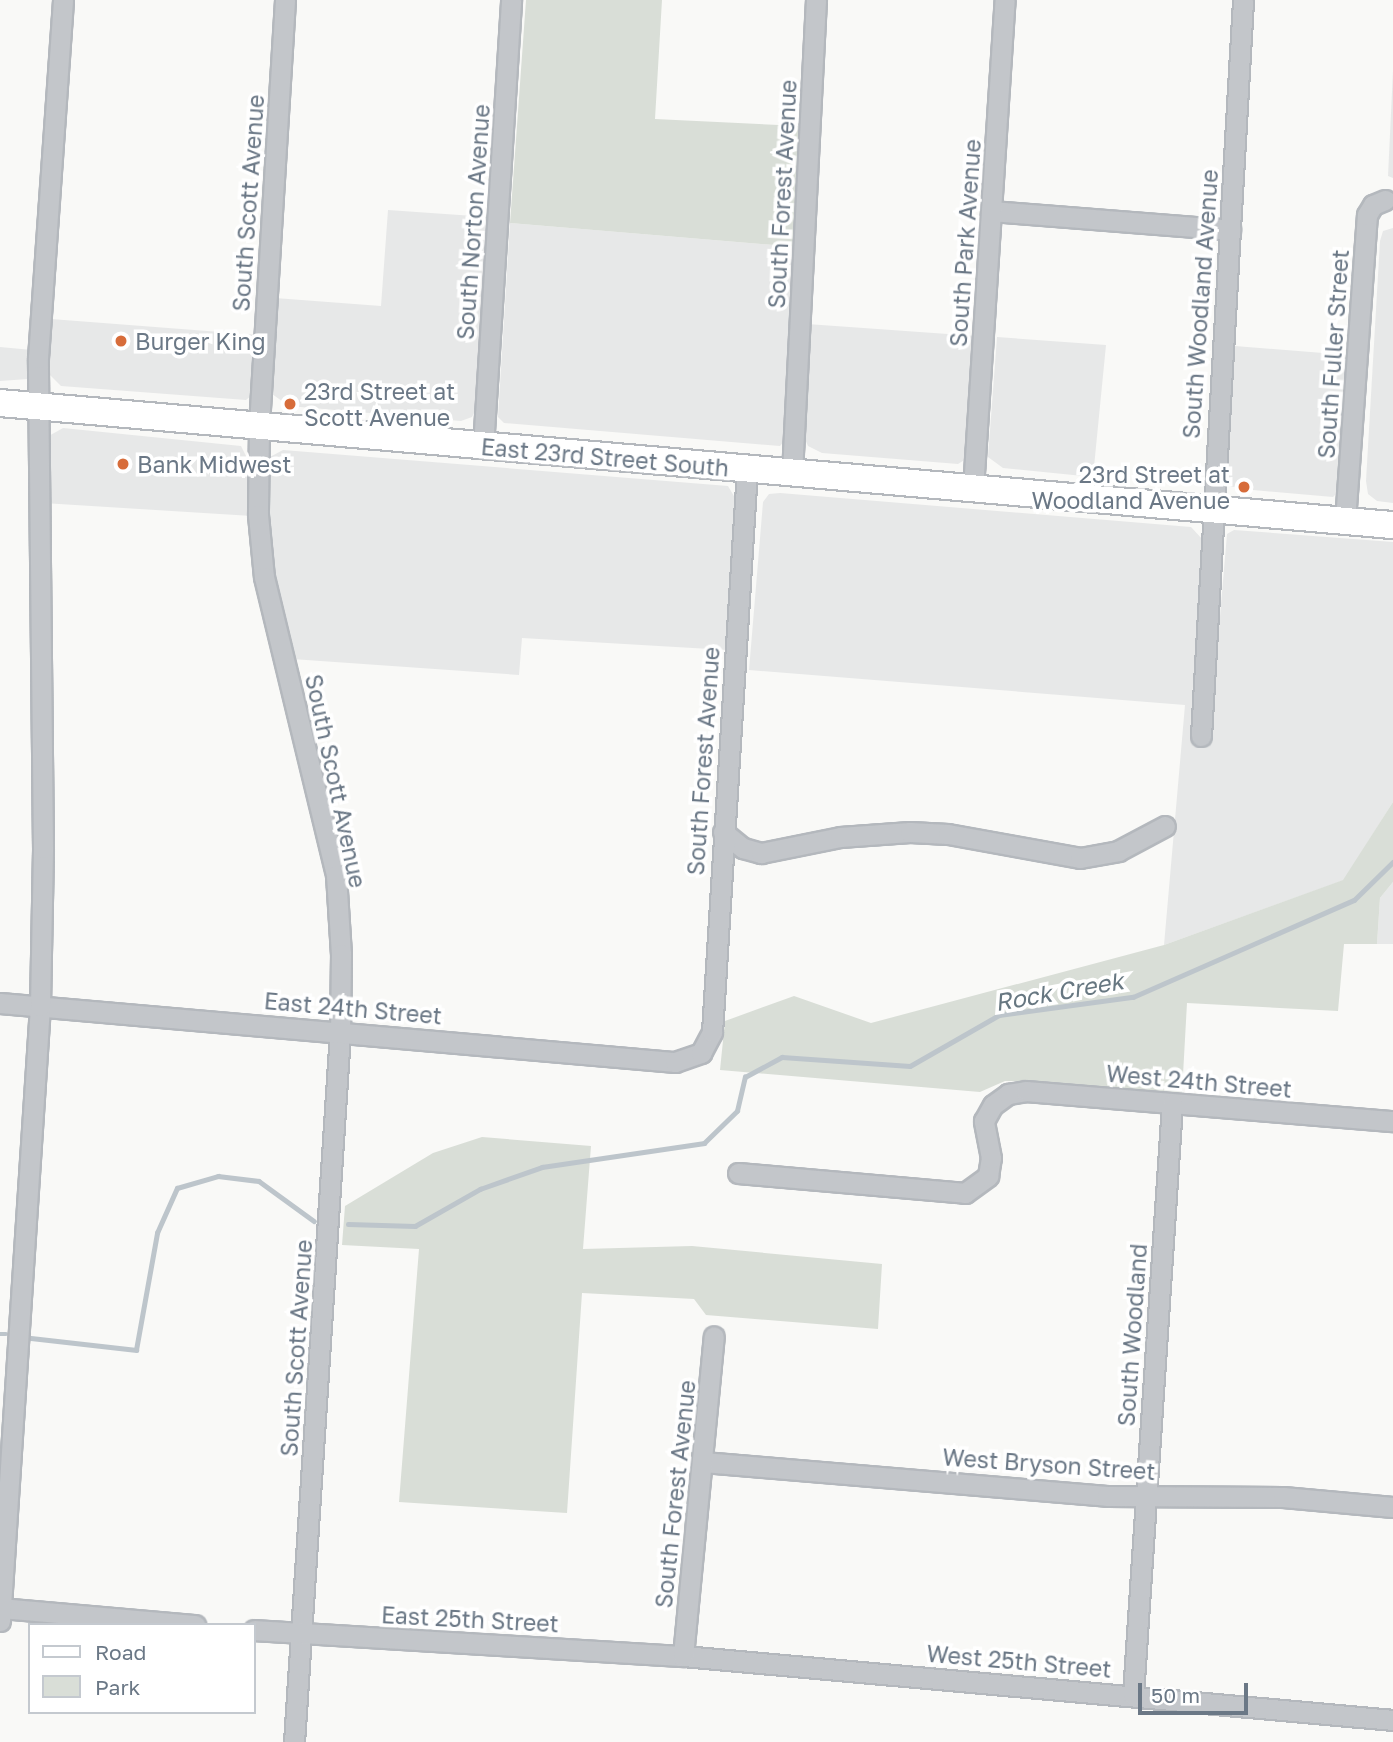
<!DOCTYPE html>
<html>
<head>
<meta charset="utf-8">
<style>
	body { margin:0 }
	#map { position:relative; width:1393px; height:1742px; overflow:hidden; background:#f9f9f7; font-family:"Golos Text",sans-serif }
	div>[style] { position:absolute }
	.built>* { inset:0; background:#e7e8e8 }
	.green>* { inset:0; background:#d9ded7 }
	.stream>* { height:4.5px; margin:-2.25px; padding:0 2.25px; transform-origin:2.25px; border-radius:2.25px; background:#bdc5cb }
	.roads { filter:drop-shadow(2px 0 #b4b8bd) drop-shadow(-2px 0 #b4b8bd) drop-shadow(0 2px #b4b8bd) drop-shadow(0 -2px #b4b8bd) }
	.minor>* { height:19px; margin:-9.5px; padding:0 9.5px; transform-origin:9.5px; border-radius:9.5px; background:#c3c6ca }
	.major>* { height:26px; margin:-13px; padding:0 13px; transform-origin:13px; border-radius:13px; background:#fff }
	.dots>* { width:19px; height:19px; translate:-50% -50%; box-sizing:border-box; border:4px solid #fff; border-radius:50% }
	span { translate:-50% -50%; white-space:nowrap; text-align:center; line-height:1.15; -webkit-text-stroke:7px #fff; paint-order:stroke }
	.street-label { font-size:23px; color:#6b7886 }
	.poi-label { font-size:23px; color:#6b7886 }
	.left { translate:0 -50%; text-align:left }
	.right { translate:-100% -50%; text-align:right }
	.water-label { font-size:24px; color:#677781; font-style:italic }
	.legend { position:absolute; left:28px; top:1623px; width:228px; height:91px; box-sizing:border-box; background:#fff; border:2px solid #c4c9cf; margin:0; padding:9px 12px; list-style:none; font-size:21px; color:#6b7886 }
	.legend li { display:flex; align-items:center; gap:14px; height:35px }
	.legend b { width:35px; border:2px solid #c4c9cf }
	.scale { position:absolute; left:1138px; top:1683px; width:110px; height:32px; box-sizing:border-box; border:4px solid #6b7886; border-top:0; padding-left:9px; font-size:21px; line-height:24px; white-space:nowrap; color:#6b7886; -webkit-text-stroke:5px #fff; paint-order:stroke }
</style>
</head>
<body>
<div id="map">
	<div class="built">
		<i style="clip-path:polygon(1393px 71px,1393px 178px,1388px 176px)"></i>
		<i style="clip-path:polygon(388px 210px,488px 217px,477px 407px,472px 417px,461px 421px,289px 406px,272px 394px,275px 298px,381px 306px)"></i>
		<i style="clip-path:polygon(510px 223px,798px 247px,786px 439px,780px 446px,504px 423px,498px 417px)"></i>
		<i style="clip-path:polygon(1393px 228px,1393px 503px,1377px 501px,1368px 494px,1366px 481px,1380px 241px,1383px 231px)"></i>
		<i style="clip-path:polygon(51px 319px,259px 335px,252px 395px,246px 400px,61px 386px,49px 374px)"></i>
		<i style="clip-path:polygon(807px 324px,976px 336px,966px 459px,958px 464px,822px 453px,808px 446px,804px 437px)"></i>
		<i style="clip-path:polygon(997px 337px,1106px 345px,1093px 477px,1003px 468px,988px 457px)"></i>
		<i style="clip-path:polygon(1235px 346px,1348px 355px,1340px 490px,1333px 497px,1242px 489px,1230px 486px,1224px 478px)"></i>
		<i style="clip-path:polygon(0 347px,32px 350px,28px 379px,0 381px)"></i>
		<i style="clip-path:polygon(63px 428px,241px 446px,252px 468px,252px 516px,43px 503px,47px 437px)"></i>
		<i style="clip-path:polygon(283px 450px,728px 486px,738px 503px,727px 650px,522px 638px,519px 675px,292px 659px,269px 546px,268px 458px)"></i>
		<i style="clip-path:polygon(780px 493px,1191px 527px,1203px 540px,1205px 554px,1192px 698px,1213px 698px,1227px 534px,1234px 530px,1393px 542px,1393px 802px,1344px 880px,1164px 945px,1185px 705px,749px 670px,763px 502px,769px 494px)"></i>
		<i style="clip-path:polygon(1393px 882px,1393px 944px,1377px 944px,1380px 898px)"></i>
	</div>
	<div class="green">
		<i style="clip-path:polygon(526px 0,662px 0,655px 119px,801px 126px,798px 247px,510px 223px)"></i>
		<i style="clip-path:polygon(1393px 802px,1393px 882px,1380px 898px,1377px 944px,1344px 944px,1338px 1011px,1187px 1003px,1182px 1093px,1039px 1081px,1005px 1081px,980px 1092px,720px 1070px,725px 1021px,794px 996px,871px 1023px,1164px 945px,1343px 880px)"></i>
		<i style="clip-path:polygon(482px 1137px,591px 1146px,583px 1249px,692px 1246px,882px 1264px,878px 1329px,706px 1315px,694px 1299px,582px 1293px,567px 1513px,399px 1502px,419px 1249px,342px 1245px,345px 1206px,433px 1153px)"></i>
	</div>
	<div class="stream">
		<i style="left:348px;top:1224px;width:67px;rotate:1.7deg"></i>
		<i style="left:415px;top:1226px;width:75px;rotate:-29.6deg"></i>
		<i style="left:480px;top:1189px;width:66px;rotate:-19.5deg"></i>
		<i style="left:542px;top:1167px;width:164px;rotate:-8.4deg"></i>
		<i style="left:704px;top:1143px;width:46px;rotate:-44.1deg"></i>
		<i style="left:737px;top:1111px;width:35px;rotate:-77deg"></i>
		<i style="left:745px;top:1077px;width:42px;rotate:-28.4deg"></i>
		<i style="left:782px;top:1057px;width:128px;rotate:4deg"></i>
		<i style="left:910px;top:1066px;width:103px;rotate:-29.8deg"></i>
		<i style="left:999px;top:1015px;width:135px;rotate:-7.7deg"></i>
		<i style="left:1133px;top:997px;width:241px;rotate:-23.7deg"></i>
		<i style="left:1354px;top:900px;width:54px;rotate:-44.3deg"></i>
		<i style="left:0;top:1334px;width:6px"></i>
		<i style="left:31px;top:1338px;width:106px;rotate:6.5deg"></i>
		<i style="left:136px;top:1350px;width:119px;rotate:-79.8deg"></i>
		<i style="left:157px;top:1233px;width:49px;rotate:-66deg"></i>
		<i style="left:177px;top:1188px;width:43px;rotate:-16.3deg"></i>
		<i style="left:218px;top:1176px;width:41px;rotate:7deg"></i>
		<i style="left:259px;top:1181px;width:68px;rotate:36deg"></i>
	</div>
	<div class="roads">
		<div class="minor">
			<i style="left:285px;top:0;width:429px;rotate:93.5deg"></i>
			<i style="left:259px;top:428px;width:87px;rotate:90.7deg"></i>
			<i style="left:258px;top:515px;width:62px;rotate:84.5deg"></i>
			<i style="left:264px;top:577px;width:307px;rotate:76.4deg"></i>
			<i style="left:336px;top:875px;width:79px;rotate:86.4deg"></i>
			<i style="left:341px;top:954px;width:79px;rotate:90.7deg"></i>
			<i style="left:340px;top:1033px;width:710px;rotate:93.71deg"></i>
			<i style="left:991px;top:211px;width:240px;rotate:4.5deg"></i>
			<i style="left:483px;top:447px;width:448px;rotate:-86.4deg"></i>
			<i style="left:792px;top:473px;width:474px;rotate:-87.1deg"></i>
			<i style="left:973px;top:489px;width:490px;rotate:-86.3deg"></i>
			<i style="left:1345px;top:521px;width:307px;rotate:-85.9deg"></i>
			<i style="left:1367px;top:215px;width:12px;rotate:-59deg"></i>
			<i style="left:1373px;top:205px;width:13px;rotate:-23deg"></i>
			<i style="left:1201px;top:736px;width:737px;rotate:-86.73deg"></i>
			<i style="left:723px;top:832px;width:26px;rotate:39deg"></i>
			<i style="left:743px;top:848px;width:19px;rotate:16deg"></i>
			<i style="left:761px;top:853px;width:81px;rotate:-11.4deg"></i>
			<i style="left:840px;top:837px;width:70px;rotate:-4.1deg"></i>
			<i style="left:910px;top:832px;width:38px;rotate:3deg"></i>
			<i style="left:948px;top:834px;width:134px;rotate:10.3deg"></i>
			<i style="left:1080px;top:858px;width:39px;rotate:-10deg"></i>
			<i style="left:1118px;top:851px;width:53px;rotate:-28deg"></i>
			<i style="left:0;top:1003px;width:678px;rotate:5deg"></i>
			<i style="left:675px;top:1062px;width:28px;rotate:-19deg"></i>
			<i style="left:701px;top:1053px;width:24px;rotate:-62deg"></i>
			<i style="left:712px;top:1032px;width:564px;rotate:-86.44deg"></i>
			<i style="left:738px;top:1173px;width:228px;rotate:5deg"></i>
			<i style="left:965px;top:1193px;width:29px;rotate:-36deg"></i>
			<i style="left:988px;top:1176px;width:18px;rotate:-81deg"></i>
			<i style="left:991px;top:1158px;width:38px;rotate:-101deg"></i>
			<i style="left:984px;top:1121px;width:18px;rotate:-61deg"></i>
			<i style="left:993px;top:1105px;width:19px;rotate:-36deg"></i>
			<i style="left:1008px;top:1094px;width:18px;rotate:-9deg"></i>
			<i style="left:1026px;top:1091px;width:368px;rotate:4.7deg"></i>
			<i style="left:703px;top:1462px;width:405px;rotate:4.8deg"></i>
			<i style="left:1107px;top:1496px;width:176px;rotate:0.3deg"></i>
			<i style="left:1283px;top:1497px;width:110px;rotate:5.2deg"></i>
			<i style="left:0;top:1608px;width:196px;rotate:5deg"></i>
			<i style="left:0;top:1621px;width:616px;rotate:-86.28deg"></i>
			<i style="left:40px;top:1006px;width:158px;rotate:-88.9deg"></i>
			<i style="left:43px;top:848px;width:490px;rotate:-90.6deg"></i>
			<i style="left:38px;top:358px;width:359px;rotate:-86deg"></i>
			<i style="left:254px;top:1630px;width:430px;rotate:3.5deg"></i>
			<i style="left:683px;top:1656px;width:713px;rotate:5.15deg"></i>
			<i style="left:683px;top:1656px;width:321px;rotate:-84.5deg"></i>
			<i style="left:1133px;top:1695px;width:592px;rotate:-86.22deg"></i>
		</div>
		<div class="major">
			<i style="left:0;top:403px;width:1398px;rotate:5.01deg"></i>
		</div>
	</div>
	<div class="dots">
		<i style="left:121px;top:341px;background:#d76c3a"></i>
		<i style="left:290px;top:404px;background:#d76c3a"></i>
		<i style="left:123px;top:464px;background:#d76c3a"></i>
		<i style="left:1244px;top:487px;background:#d76c3a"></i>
	</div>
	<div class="street-label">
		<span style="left:782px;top:194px;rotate:-87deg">South Forest Avenue</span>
		<span style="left:248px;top:203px;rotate:-86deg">South Scott Avenue</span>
		<span style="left:473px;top:222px;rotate:-86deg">South Norton Avenue</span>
		<span style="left:965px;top:243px;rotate:-86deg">South Park Avenue</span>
		<span style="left:1200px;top:304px;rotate:-86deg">South Woodland Avenue</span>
		<span style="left:1333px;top:354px;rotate:-86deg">South Fuller Street</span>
		<span style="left:605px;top:457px;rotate:5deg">East 23rd Street South</span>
		<span style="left:703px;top:761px;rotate:-86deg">South Forest Avenue</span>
		<span style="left:336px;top:781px;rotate:78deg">South Scott Avenue</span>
		<span style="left:353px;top:1008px;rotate:5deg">East 24th Street</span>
		<span style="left:1199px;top:1081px;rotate:5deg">West 24th Street</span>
		<span style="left:1132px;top:1335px;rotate:-86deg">South Woodland</span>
		<span style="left:296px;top:1348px;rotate:-86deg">South Scott Avenue</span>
		<span style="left:1049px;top:1464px;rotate:4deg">West Bryson Street</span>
		<span style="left:675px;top:1494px;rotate:-84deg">South Forest Avenue</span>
		<span style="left:470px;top:1619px;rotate:3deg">East 25th Street</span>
		<span style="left:1019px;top:1661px;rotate:5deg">West 25th Street</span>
	</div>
	<div class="poi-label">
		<span class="left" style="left:135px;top:341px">Burger King</span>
		<span class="left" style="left:304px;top:404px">23rd Street at<br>Scott Avenue</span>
		<span class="left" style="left:137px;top:464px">Bank Midwest</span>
		<span class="right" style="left:1230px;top:487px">23rd Street at<br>Woodland Avenue</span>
	</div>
	<div class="water-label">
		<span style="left:1059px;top:991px;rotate:-10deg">Rock Creek</span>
	</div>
	<ul class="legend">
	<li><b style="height:9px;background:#fff"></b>Road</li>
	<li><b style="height:19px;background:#d9ded7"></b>Park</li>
	</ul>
	<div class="scale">50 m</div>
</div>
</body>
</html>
